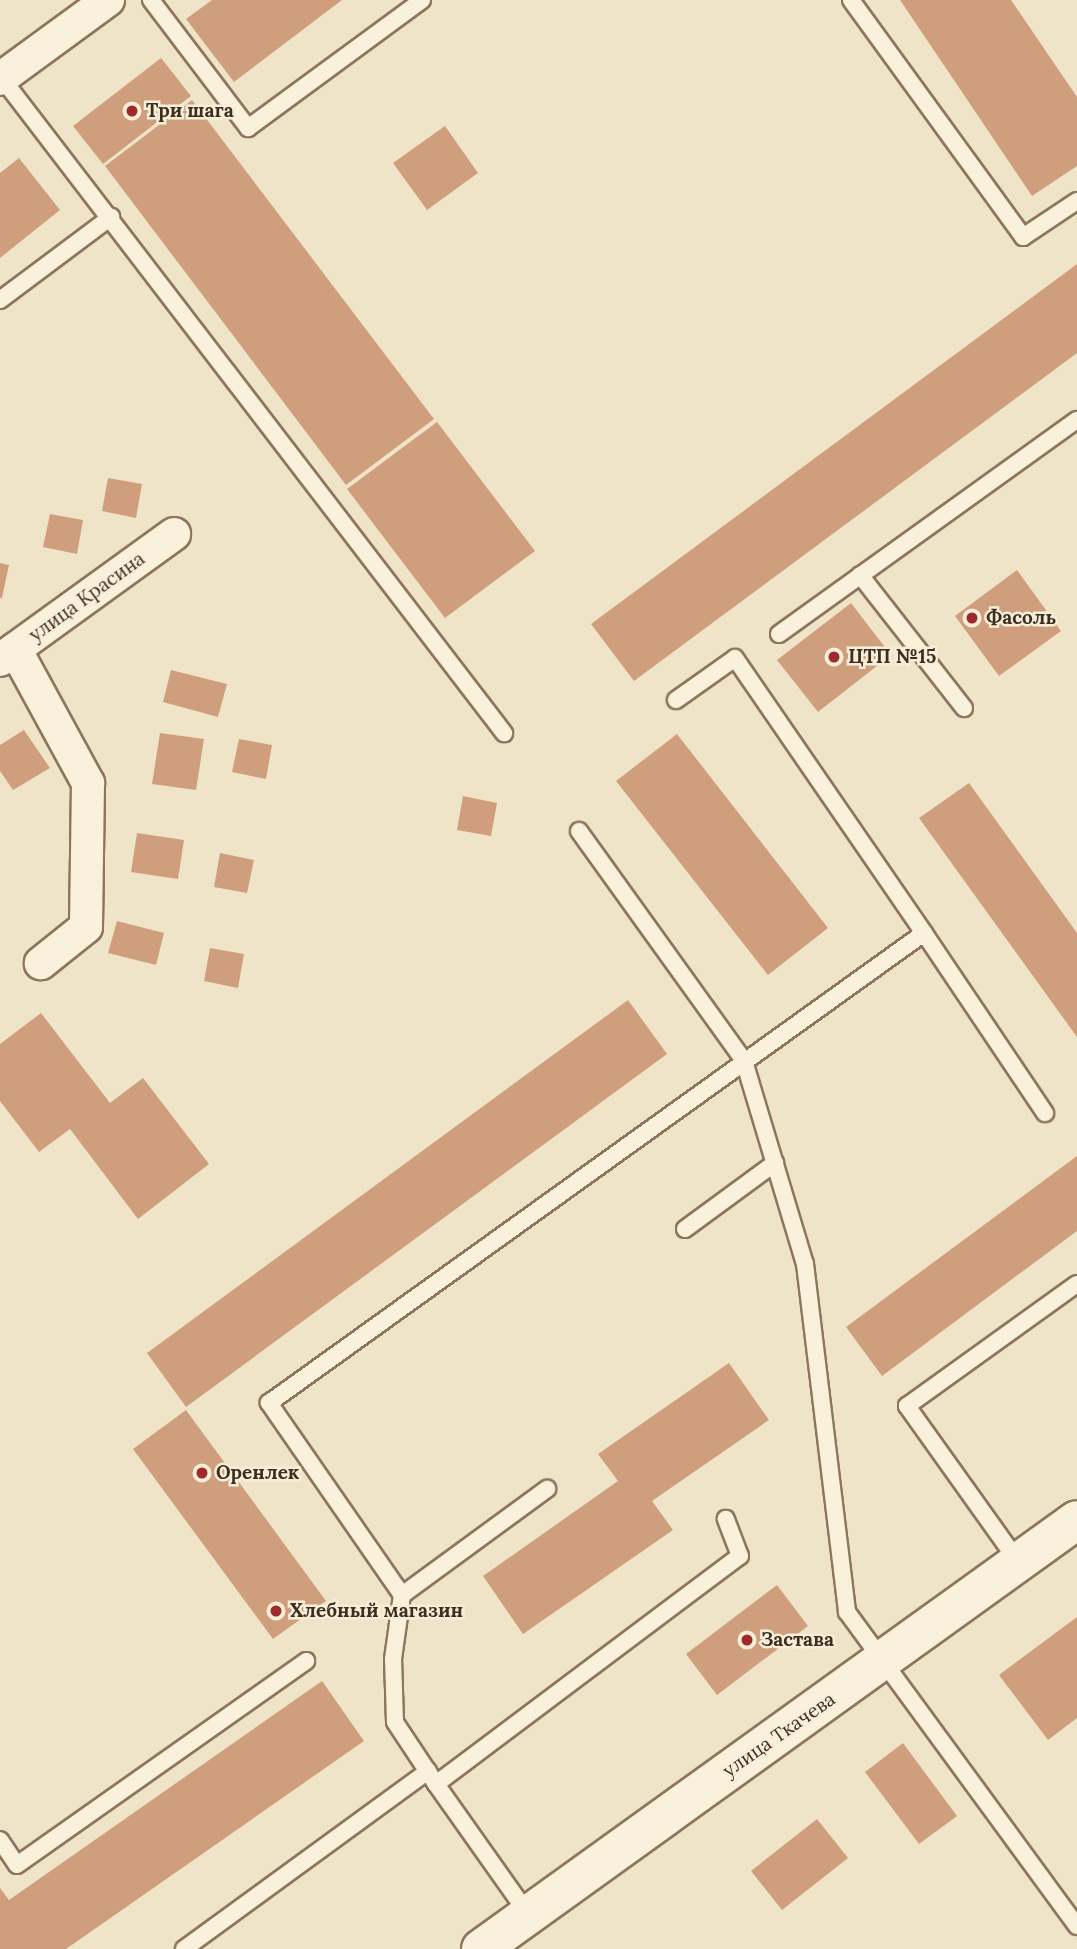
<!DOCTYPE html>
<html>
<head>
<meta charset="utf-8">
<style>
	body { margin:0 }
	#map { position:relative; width:1077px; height:1949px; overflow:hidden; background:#f0e4c8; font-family:Lora,serif }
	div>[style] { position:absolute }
	.building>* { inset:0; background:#cf9f7d }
	.roads { filter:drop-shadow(2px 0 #8d765c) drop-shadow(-2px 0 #8d765c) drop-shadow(0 2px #8d765c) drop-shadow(0 -2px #8d765c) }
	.service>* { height:16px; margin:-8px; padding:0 8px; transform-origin:8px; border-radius:8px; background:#faf1dc }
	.minor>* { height:32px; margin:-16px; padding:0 16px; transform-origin:16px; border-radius:16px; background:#faf1dc }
	.tertiary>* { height:38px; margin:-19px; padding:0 19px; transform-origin:19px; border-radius:19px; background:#faf1dc }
	.dots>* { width:19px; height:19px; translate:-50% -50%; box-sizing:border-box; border:4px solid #f7eed8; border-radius:50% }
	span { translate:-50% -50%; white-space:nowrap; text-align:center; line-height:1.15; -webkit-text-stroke:5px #f7eed8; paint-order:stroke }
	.poi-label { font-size:19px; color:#3d2e20; font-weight:700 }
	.left { translate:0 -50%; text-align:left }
	.street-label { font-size:19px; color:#3d2e20 }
</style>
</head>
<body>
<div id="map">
	<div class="building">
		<i style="clip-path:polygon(212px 0,342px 0,234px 82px,186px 19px)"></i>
		<i style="clip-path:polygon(900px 0,1011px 0,1077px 97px,1077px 166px,1032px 196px)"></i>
		<i style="clip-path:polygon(161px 58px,191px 96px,103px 164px,73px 126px)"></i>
		<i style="clip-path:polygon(192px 100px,434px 419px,346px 485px,105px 166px)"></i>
		<i style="clip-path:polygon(445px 126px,478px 173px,427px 210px,393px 163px)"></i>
		<i style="clip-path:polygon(19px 158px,60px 210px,0 258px,0 173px)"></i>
		<i style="clip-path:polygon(1077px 264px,1077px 353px,634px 681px,591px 624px)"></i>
		<i style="clip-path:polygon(437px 422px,535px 551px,445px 618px,347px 489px)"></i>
		<i style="clip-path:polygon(108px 478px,142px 484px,136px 518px,102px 511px)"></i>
		<i style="clip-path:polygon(50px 514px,83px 520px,77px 554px,43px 547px)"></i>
		<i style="clip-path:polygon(0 563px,9px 565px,2px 598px,0 598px)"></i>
		<i style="clip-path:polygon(1017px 570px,1061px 631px,999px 676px,955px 616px)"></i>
		<i style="clip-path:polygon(851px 603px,891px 655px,818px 712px,777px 660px)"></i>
		<i style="clip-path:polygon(171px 670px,227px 684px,218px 717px,163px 702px)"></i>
		<i style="clip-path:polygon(24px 730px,50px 768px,13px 790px,0 771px,0 745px)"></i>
		<i style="clip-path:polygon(160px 733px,204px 739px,196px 790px,152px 784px)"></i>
		<i style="clip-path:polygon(677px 734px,828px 928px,768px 975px,616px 781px)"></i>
		<i style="clip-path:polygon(239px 739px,272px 745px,266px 779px,232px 772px)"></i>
		<i style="clip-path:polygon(969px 783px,1077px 933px,1077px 1037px,919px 818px)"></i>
		<i style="clip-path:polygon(463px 796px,497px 803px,491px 836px,457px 830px)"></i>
		<i style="clip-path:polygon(137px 833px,184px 840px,178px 879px,131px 872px)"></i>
		<i style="clip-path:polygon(220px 853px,254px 860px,247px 893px,214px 887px)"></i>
		<i style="clip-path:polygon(117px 921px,164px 933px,156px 965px,108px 953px)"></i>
		<i style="clip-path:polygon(210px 948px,244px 954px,238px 988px,204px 981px)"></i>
		<i style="clip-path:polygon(628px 1000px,667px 1054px,186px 1407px,147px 1353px)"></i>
		<i style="clip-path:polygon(41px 1013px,110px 1103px,143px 1078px,209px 1164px,138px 1219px,70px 1129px,39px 1152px,0 1101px,0 1044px)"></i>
		<i style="clip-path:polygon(1077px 1156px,1077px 1231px,882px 1376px,846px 1327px)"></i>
		<i style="clip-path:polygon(729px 1363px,769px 1420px,652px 1501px,673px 1530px,523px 1634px,483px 1576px,618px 1481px,598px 1454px)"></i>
		<i style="clip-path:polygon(186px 1410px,326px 1601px,273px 1639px,133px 1449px)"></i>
		<i style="clip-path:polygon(777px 1585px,808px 1626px,717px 1695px,686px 1654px)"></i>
		<i style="clip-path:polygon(1077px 1617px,1077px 1718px,1048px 1740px,999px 1675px)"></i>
		<i style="clip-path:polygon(322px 1681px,364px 1741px,66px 1949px,0 1949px,0 1888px,9px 1900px)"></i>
		<i style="clip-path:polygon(903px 1743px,957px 1816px,919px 1844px,865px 1772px)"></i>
		<i style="clip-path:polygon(817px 1819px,848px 1858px,782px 1910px,751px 1871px)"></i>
	</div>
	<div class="roads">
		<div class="service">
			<i style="left:151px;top:0;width:161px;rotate:52.8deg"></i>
			<i style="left:248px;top:128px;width:216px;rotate:-36.3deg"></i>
			<i style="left:851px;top:0;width:293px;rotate:54deg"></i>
			<i style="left:1023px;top:237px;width:65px;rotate:-33.7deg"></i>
			<i style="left:1px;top:77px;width:827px;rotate:52.52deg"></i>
			<i style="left:0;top:300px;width:139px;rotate:-36.8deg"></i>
			<i style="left:860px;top:575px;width:169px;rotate:52deg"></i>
			<i style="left:779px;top:634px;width:367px;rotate:-35.7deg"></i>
			<i style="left:676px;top:700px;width:72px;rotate:-35.4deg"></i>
			<i style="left:735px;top:658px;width:334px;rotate:55.5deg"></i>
			<i style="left:579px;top:831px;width:283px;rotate:54.3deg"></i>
			<i style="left:744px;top:1061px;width:212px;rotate:73.3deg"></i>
			<i style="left:805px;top:1264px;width:351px;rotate:83.1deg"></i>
			<i style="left:847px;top:1612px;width:389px;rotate:53.8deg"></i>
			<i style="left:685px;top:1229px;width:112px;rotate:-36.3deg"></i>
			<i style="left:1019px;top:1563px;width:193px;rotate:-125.5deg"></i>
			<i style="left:907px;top:1406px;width:209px;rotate:-35.7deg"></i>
			<i style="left:402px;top:1595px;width:180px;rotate:-36.2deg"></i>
			<i style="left:436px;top:1784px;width:74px;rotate:-123.5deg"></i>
			<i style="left:395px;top:1722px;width:63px;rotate:-91.8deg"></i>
			<i style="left:393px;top:1659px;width:65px;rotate:-82deg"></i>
			<i style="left:402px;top:1595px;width:234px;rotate:-124.7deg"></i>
			<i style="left:269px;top:1403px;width:806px;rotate:-35.66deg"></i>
			<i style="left:924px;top:933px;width:217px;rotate:56.1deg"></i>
			<i style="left:0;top:1840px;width:30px;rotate:56deg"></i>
			<i style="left:17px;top:1865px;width:354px;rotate:-35.2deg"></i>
			<i style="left:528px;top:1914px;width:159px;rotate:-125.3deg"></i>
			<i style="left:436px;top:1784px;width:380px;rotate:-36.9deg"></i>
			<i style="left:740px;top:1556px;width:40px;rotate:-111deg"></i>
			<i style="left:184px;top:1949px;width:302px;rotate:-36.1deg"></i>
		</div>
		<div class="minor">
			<i style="left:0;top:79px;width:134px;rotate:-36.2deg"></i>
			<i style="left:15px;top:649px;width:153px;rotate:61.4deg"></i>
			<i style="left:88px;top:783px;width:144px;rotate:90.8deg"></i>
			<i style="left:86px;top:927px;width:58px;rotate:141.3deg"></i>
			<i style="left:0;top:660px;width:215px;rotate:-35.9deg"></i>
		</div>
		<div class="tertiary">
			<i style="left:481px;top:1949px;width:734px;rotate:-35.75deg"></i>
		</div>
	</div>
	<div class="dots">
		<i style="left:132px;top:111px;background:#9e2a2b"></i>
		<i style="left:972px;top:618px;background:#9e2a2b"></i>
		<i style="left:834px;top:657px;background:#9e2a2b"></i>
		<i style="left:202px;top:1473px;background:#9e2a2b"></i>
		<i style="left:276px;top:1611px;background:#9e2a2b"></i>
		<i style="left:747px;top:1640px;background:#9e2a2b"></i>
	</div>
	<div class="poi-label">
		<span class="left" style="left:146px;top:111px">Три шага</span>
		<span class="left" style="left:986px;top:618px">Фасоль</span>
		<span class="left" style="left:848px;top:657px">ЦТП №15</span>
		<span class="left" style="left:216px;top:1473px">Оренлек</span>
		<span class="left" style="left:290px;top:1611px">Хлебный магазин</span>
		<span class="left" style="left:761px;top:1640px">Застава</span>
	</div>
	<div class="street-label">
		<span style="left:87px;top:597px;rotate:-36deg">улица Красина</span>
		<span style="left:779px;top:1735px;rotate:-35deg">улица Ткачева</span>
	</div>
</div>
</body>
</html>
